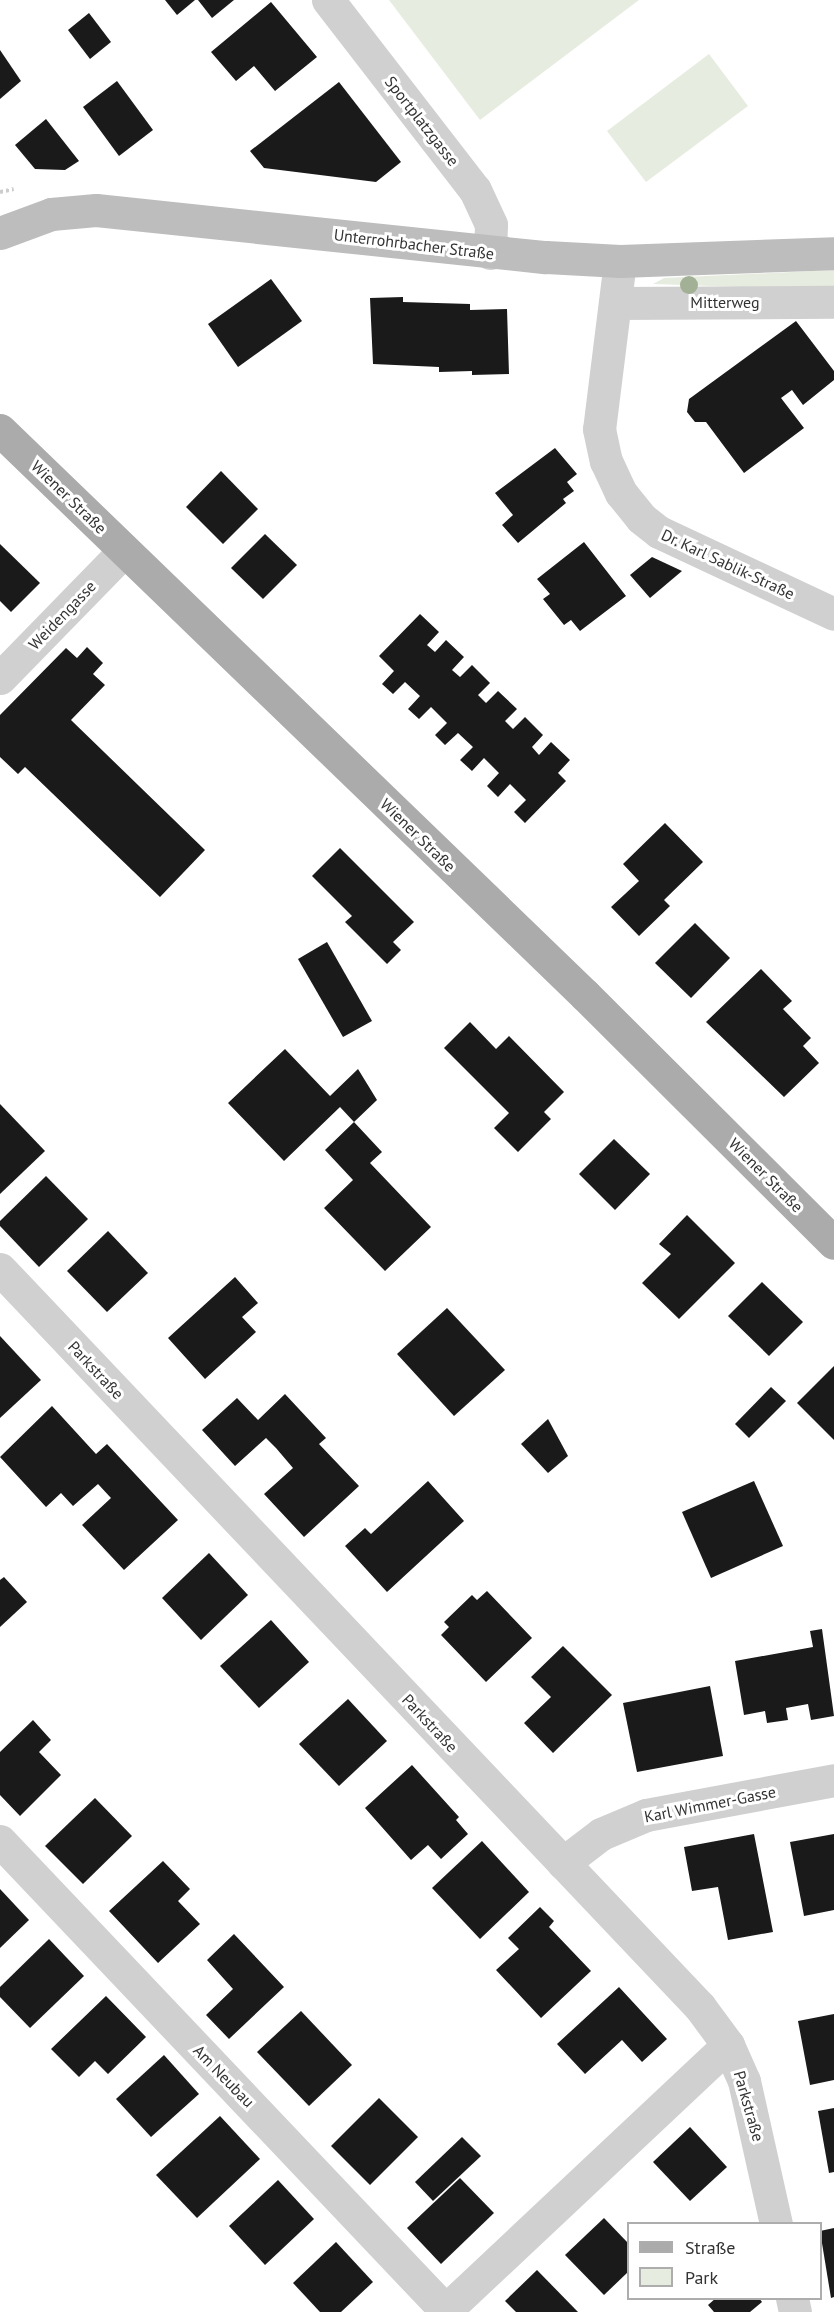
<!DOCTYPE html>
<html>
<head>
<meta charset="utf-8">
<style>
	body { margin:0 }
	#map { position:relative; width:834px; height:2312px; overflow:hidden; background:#fff; font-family:"PT Sans",sans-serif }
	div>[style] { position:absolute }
	.green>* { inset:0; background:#e6ecdf }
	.building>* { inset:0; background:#1a1a1a }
	.path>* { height:4px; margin-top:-2px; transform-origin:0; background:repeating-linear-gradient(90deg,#cdcdcd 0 3px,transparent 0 6px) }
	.street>* { height:33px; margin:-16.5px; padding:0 16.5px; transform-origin:16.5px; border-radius:16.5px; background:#d0d0d0 }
	.secondary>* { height:33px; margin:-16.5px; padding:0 16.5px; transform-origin:16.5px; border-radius:16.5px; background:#bdbdbd }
	.primary>* { height:33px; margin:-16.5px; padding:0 16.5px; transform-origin:16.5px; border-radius:16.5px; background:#ababab }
	.trees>* { width:18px; height:18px; margin:-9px; border-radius:50%; background:#a2b095 }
	span { translate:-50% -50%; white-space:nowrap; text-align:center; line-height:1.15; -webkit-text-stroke:6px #fff; paint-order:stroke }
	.street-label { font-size:16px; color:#333 }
	.legend { position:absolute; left:627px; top:2222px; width:195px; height:78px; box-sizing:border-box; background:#fff; border:2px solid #adadad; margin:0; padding:8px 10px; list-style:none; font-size:18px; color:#333 }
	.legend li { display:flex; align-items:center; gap:12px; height:30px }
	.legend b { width:30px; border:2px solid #adadad }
</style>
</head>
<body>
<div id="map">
	<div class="green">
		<i style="clip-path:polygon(389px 0,639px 0,480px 120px)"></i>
		<i style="clip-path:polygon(709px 54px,748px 106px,646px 182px,607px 131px)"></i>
		<i style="clip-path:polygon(834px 270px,834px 290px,653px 284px,664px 278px)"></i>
	</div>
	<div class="building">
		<i style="clip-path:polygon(165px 0,195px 0,177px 15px)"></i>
		<i style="clip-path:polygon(198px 0,234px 0,212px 18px)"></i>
		<i style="clip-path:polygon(271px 2px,317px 57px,275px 91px,254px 66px,236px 81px,211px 52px)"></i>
		<i style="clip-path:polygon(89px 13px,111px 42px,90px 59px,68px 30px)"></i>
		<i style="clip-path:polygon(0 50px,21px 81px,0 99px)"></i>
		<i style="clip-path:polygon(117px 81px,153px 130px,119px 156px,83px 107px)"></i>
		<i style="clip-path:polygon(339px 82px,401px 162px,376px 182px,264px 168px,250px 151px)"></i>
		<i style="clip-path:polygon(46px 119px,79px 161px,65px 170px,35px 169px,15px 145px)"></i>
		<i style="clip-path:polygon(271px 279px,302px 321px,238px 367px,208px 324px)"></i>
		<i style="clip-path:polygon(403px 297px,403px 302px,470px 304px,470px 310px,507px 309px,509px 374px,472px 375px,472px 371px,439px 372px,439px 367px,373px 364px,370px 298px)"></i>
		<i style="clip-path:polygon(796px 321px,834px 371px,834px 380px,803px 405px,792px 390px,781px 398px,804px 428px,744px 473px,706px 422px,695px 422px,687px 412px,689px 399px)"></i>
		<i style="clip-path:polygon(555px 448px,577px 474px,567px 482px,574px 491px,563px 499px,566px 503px,518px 543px,502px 525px,513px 515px,495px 493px)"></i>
		<i style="clip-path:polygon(221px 471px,258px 509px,223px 544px,186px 507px)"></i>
		<i style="clip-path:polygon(265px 534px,297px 565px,263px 599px,231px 568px)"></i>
		<i style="clip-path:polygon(584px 542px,626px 596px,580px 631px,571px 620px,564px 625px,543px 599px,550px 594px,537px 579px)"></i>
		<i style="clip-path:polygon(0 544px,40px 583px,11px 612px,0 601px)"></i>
		<i style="clip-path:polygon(652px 557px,682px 571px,650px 598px,630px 575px)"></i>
		<i style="clip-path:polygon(420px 614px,439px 632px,427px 645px,435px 652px,446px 640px,464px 657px,452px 670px,460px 677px,472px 665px,490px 683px,478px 695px,486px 703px,498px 691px,517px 709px,505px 721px,513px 729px,525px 717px,543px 735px,532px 747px,539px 755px,551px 742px,570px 760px,558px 773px,566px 781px,525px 823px,514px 812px,526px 800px,510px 784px,498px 797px,487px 786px,499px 773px,484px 758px,472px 771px,460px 760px,473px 747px,458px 733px,445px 745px,435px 735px,447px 723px,431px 707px,419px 719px,408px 709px,420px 696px,405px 682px,393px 694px,382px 684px,394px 671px,379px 656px)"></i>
		<i style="clip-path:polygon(87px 647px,103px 663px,93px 674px,105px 685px,71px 720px,205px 850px,160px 897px,25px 767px,18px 774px,0 757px,0 715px,66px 648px,77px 658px)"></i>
		<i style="clip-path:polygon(665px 823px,703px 862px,664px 900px,670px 906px,639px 936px,611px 907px,639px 881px,623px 864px)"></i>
		<i style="clip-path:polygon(340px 848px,414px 922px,393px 942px,401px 950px,387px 964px,345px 922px,352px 916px,312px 876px)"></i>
		<i style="clip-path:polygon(695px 923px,730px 958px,691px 998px,655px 963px)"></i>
		<i style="clip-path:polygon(327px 942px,372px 1021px,343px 1037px,298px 959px)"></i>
		<i style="clip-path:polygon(761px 969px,792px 1001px,783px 1009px,811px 1038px,803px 1046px,819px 1063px,784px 1097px,706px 1022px)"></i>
		<i style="clip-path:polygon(470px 1022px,496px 1049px,509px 1036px,564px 1092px,544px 1112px,551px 1119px,518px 1152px,494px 1128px,509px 1113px,444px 1048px)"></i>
		<i style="clip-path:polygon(285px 1049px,330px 1096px,358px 1069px,377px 1100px,354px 1122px,340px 1107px,284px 1161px,228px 1103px)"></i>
		<i style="clip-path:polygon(0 1104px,45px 1151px,0 1194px)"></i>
		<i style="clip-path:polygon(354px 1122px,382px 1152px,370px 1163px,431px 1227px,385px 1271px,324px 1208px,353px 1180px,325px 1150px)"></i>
		<i style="clip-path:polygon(614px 1139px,650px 1174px,615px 1210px,579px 1174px)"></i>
		<i style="clip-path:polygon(46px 1176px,88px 1219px,39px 1267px,0 1226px,0 1221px)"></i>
		<i style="clip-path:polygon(687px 1215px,735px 1263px,679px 1319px,642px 1283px,671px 1254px,659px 1244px)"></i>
		<i style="clip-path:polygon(108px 1231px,148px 1273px,107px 1312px,67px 1271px)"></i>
		<i style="clip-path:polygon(235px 1277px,258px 1303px,242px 1317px,256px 1332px,205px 1379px,168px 1338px)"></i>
		<i style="clip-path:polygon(762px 1282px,803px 1322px,769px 1356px,728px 1316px)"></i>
		<i style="clip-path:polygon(447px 1308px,505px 1370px,454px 1416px,397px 1354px)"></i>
		<i style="clip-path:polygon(0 1336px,41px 1380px,0 1418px)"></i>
		<i style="clip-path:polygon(834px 1366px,834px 1440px,797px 1403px)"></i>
		<i style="clip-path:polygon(771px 1387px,786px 1401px,749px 1438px,735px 1424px)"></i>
		<i style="clip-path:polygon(285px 1394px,326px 1438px,319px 1444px,359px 1486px,304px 1537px,264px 1494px,293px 1468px,276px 1448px,266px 1438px,235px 1466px,202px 1430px,237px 1398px,258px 1420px)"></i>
		<i style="clip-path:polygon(52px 1406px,96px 1454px,107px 1444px,178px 1520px,124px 1570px,82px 1525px,111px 1498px,98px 1484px,73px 1506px,61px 1493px,46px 1507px,0 1457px)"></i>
		<i style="clip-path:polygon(548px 1419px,568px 1456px,548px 1473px,521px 1444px)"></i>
		<i style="clip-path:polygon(428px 1481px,464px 1521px,387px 1592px,345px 1546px,365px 1528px,371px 1534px)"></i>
		<i style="clip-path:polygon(754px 1481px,783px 1546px,711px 1578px,682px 1512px)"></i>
		<i style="clip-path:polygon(209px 1553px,248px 1595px,201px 1640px,162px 1598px)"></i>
		<i style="clip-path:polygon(4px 1577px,27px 1602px,0 1627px,0 1580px)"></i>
		<i style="clip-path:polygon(487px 1591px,532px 1638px,486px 1682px,441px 1635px,449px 1627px,444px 1622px,472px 1595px,477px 1600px)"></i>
		<i style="clip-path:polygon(271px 1620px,309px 1662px,259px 1708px,220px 1666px)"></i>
		<i style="clip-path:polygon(822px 1629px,834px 1716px,811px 1720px,808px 1704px,786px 1708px,788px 1720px,767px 1723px,765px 1711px,744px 1715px,735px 1661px,813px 1647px,810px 1631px)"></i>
		<i style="clip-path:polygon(563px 1646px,612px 1695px,553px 1753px,524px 1723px,551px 1697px,531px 1677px)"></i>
		<i style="clip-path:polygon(710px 1686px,723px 1756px,637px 1772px,623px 1703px)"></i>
		<i style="clip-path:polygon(348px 1699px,387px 1741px,339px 1786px,299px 1744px)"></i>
		<i style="clip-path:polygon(33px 1720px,51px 1740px,39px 1752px,61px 1775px,20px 1816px,0 1795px,0 1752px)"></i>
		<i style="clip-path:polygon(412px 1765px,459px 1817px,456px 1820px,468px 1834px,441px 1859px,428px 1845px,411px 1860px,365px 1808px)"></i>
		<i style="clip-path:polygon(95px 1798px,132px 1836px,83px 1884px,45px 1846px)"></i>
		<i style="clip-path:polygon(754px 1834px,773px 1932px,728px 1940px,718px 1887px,692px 1891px,684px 1847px)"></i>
		<i style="clip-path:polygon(834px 1834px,834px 1910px,804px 1916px,790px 1842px)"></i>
		<i style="clip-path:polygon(482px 1841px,529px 1892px,480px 1939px,432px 1888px)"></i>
		<i style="clip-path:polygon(163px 1861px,190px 1889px,178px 1901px,200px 1924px,158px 1963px,109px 1911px)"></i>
		<i style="clip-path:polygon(0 1889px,29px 1920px,0 1948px)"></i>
		<i style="clip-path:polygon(540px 1907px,554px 1921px,549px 1927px,591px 1971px,541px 2018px,496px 1970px,519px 1949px,508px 1938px)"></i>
		<i style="clip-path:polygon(234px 1934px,284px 1987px,229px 2039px,206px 2015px,233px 1989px,207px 1960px)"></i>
		<i style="clip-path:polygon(49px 1939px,84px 1976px,30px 2028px,0 1997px,0 1987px)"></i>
		<i style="clip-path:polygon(619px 1987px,667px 2039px,642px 2062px,622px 2040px,585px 2074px,557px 2044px)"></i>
		<i style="clip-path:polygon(106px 1996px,146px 2037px,108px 2074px,95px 2061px,79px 2077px,51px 2049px)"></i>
		<i style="clip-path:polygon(301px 2011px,352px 2065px,309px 2106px,257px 2052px)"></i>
		<i style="clip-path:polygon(834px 2014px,834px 2080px,810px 2085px,798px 2021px)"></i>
		<i style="clip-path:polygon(164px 2055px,199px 2094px,151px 2137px,116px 2099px)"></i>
		<i style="clip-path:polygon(379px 2098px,418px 2137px,370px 2185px,331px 2146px)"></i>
		<i style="clip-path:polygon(834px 2108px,834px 2172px,829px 2173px,818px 2111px)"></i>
		<i style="clip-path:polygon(220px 2116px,260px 2159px,197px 2218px,156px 2175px)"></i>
		<i style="clip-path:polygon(690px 2127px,727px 2167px,690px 2201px,653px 2162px)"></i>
		<i style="clip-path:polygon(462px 2137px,481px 2156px,433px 2201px,415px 2182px)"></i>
		<i style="clip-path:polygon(460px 2178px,494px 2213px,441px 2264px,407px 2228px)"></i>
		<i style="clip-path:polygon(278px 2180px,314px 2219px,265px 2265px,229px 2226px)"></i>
		<i style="clip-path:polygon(604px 2218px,628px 2243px,628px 2272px,604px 2295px,565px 2255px)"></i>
		<i style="clip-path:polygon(834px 2228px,834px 2297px,831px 2298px,820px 2231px)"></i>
		<i style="clip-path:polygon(336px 2242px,373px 2282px,341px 2312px,320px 2312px,293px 2283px)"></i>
		<i style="clip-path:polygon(537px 2270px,578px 2312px,516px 2312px,505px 2301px)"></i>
		<i style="clip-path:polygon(716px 2298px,759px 2298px,762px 2302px,750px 2312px,714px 2312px,708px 2305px)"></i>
	</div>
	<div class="path">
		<i style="left:0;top:192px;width:14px;rotate:-12deg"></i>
	</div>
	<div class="street">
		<i style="left:328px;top:0;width:240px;rotate:52.3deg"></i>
		<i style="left:475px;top:190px;width:38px;rotate:65deg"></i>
		<i style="left:491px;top:225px;width:28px;rotate:92deg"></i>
		<i style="left:620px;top:261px;width:169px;rotate:97.1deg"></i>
		<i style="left:599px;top:429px;width:33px;rotate:78deg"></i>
		<i style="left:606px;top:461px;width:35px;rotate:65deg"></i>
		<i style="left:621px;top:493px;width:32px;rotate:51deg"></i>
		<i style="left:641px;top:518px;width:23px;rotate:38deg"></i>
		<i style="left:659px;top:532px;width:193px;rotate:25.1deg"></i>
		<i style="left:615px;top:303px;width:219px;rotate:-0.3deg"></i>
		<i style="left:0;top:678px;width:177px;rotate:-45.7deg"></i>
		<i style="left:0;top:1269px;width:1017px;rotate:46.51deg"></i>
		<i style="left:700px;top:2007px;width:47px;rotate:53.6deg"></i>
		<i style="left:728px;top:2045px;width:39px;rotate:66deg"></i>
		<i style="left:744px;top:2081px;width:147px;rotate:77.4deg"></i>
		<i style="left:0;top:1841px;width:649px;rotate:46.5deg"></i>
		<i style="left:563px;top:1863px;width:48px;rotate:-37.3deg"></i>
		<i style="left:601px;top:1834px;width:49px;rotate:-22.9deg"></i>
		<i style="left:646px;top:1815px;width:191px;rotate:-10.5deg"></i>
		<i style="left:792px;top:2298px;width:14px;rotate:78deg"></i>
		<i style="left:446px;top:2310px;width:387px;rotate:-43.2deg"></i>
	</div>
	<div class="secondary">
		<i style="left:0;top:233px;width:54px;rotate:-20.4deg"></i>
		<i style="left:51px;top:214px;width:45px;rotate:-5.1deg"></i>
		<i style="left:96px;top:210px;width:452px;rotate:6deg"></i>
		<i style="left:546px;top:257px;width:74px;rotate:3.1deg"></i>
		<i style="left:620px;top:261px;width:214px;rotate:-2.1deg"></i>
	</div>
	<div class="primary">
		<i style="left:0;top:430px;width:813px;rotate:44deg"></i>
		<i style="left:585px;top:995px;width:351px;rotate:44.9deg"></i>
	</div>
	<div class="trees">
		<i style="left:689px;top:285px"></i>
	</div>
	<div class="street-label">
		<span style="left:422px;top:121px;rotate:52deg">Sportplatzgasse</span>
		<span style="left:414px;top:244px;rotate:7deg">Unterrohrbacher Straße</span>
		<span style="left:725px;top:302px">Mitterweg</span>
		<span style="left:69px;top:497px;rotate:44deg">Wiener Straße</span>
		<span style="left:728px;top:564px;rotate:25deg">Dr. Karl Sablik-Straße</span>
		<span style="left:62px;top:615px;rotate:-46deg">Weidengasse</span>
		<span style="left:418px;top:835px;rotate:44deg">Wiener Straße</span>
		<span style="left:766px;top:1175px;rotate:45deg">Wiener Straße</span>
		<span style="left:96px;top:1370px;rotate:47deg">Parkstraße</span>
		<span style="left:430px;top:1723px;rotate:47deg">Parkstraße</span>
		<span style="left:710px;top:1804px;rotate:-11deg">Karl Wimmer-Gasse</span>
		<span style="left:224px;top:2076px;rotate:46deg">Am Neubau</span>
		<span style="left:749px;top:2106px;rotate:74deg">Parkstraße</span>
	</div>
	<ul class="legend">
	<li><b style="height:8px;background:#ababab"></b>Straße</li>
	<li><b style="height:16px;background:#e6ecdf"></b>Park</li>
	</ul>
</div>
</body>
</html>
